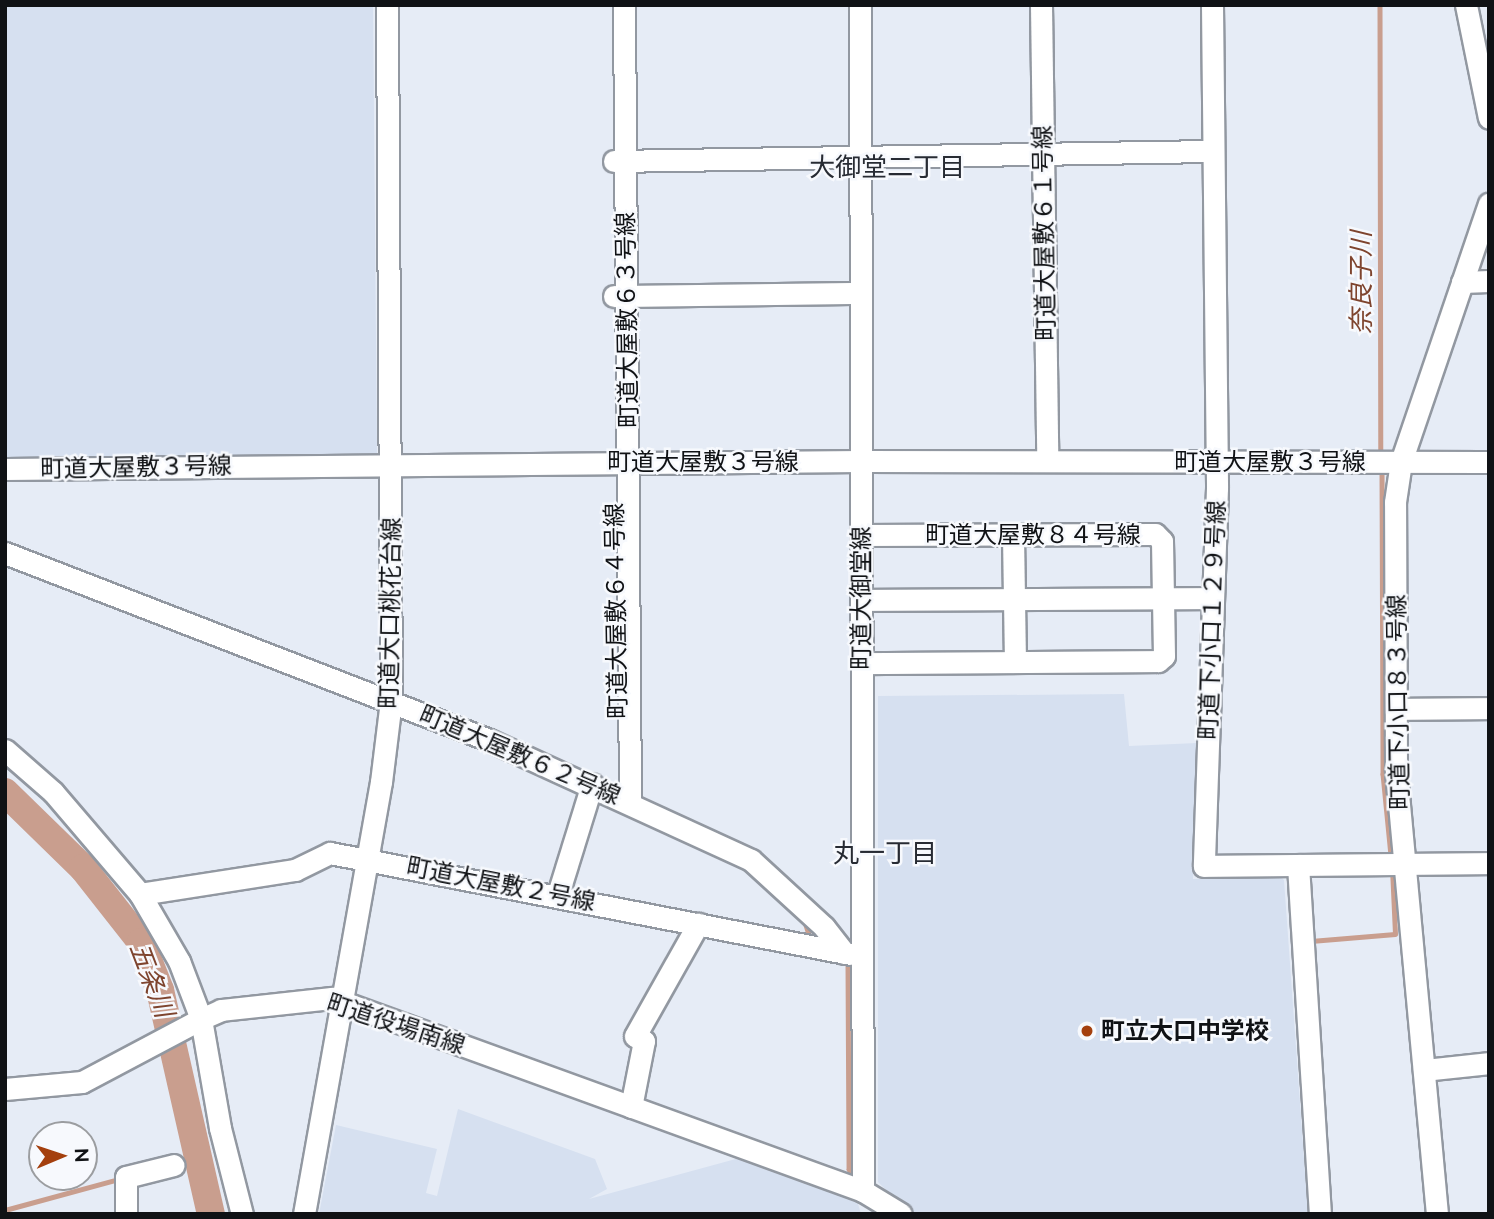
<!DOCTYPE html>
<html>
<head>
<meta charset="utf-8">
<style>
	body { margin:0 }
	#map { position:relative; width:1494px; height:1219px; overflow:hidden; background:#e6ecf6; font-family:Raleway,"Noto Sans JP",sans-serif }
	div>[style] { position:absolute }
	.built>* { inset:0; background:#d6e0f0 }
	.stream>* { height:4.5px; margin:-2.25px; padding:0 2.25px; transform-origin:2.25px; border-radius:2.25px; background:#c99e8e }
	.river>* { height:28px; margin:-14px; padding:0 14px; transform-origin:14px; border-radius:14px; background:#c99e8e }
	.roads { filter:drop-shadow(2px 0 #9298a1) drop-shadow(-2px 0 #9298a1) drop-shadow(0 2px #9298a1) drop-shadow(0 -2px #9298a1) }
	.minor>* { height:21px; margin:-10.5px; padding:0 10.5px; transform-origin:10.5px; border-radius:10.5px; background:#fff }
	.dots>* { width:19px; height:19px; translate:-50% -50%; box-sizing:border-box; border:4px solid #f7f9fd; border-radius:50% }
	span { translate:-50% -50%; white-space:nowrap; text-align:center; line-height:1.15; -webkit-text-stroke:5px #f7f9fd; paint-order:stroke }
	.street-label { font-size:24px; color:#101215 }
	.poi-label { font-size:24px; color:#101215; font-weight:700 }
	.left { translate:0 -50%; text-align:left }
	.neighbourhood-label { font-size:26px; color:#272b33 }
	.water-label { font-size:26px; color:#7e442e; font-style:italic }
	.frame { position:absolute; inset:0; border:7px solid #101215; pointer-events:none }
	.north { position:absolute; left:28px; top:1121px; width:70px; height:70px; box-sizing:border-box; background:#f7f9fd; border:2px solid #9b9da0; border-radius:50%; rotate:88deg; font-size:19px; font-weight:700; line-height:28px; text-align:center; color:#101215 }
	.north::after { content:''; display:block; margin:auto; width:24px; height:32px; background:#a4400e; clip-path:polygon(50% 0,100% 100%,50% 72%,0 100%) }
</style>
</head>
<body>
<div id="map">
	<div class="built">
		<i style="clip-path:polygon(5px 5px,373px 5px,377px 453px,371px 460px,5px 463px)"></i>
		<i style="clip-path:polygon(1124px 694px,1129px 746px,1197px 743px,1193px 879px,1281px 877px,1284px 880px,1308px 1214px,910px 1214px,878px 1182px,878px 696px)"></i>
		<i style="clip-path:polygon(458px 1109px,595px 1159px,607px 1189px,589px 1199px,743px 1157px,857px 1200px,861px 1214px,319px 1214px,336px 1125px,437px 1149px,426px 1193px,437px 1196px)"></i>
	</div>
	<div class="stream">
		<i style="left:1380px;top:5px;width:449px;rotate:89.9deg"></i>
		<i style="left:1382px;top:467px;width:307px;rotate:89.8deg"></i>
		<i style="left:1383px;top:774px;width:82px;rotate:84.4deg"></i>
		<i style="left:805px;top:922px;width:19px;rotate:72deg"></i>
		<i style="left:1311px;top:941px;width:84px;rotate:-4.8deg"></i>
		<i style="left:1395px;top:934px;width:65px;rotate:-92.6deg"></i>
		<i style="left:848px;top:962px;width:207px;rotate:89.7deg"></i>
		<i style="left:849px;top:1169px;width:9px;rotate:49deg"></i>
		<i style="left:5px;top:1210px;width:118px;rotate:-15.2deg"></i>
	</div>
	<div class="river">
		<i style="left:5px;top:792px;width:109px;rotate:44.3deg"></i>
		<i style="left:83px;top:868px;width:94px;rotate:51.9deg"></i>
		<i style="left:141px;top:942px;width:52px;rotate:68.4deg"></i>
		<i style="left:160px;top:990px;width:230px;rotate:77.2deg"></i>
	</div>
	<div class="roads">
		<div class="minor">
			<i style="left:624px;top:5px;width:797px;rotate:89.57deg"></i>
			<i style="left:860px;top:5px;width:1186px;rotate:89.86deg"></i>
			<i style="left:1041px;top:5px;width:456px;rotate:89.2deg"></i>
			<i style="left:1212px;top:5px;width:483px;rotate:89.4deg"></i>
			<i style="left:1217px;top:488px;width:378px;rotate:92deg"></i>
			<i style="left:1204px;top:866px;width:285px;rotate:-0.6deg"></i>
			<i style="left:1466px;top:5px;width:115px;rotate:78.5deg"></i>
			<i style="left:614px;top:161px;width:599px;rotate:-0.96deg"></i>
			<i style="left:1462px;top:282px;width:27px;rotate:-2deg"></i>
			<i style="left:614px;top:296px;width:246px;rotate:-0.7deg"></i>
			<i style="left:5px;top:469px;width:856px;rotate:-0.54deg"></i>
			<i style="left:861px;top:461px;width:628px;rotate:0.09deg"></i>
			<i style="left:861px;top:535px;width:294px;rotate:-0.2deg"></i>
			<i style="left:1155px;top:534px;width:10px;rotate:45deg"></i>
			<i style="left:1162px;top:541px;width:115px;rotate:89deg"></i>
			<i style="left:1164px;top:656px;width:8px;rotate:140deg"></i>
			<i style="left:1158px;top:661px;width:297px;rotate:179.6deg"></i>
			<i style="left:1013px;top:535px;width:127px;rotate:89.1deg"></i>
			<i style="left:5px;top:553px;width:519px;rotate:21.12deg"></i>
			<i style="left:489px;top:740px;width:288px;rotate:24.6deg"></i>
			<i style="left:751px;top:860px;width:99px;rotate:42.5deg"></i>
			<i style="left:824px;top:927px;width:33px;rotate:52deg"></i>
			<i style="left:861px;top:600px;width:352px;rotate:-0.3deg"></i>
			<i style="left:1396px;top:709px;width:93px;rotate:-0.6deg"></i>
			<i style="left:5px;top:750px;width:64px;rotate:41.2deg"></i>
			<i style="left:53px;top:792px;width:134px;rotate:49.5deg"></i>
			<i style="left:140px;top:894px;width:78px;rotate:59.8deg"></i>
			<i style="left:179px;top:961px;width:62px;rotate:69.2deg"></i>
			<i style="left:201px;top:1019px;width:22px;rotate:-24deg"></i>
			<i style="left:221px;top:1010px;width:112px;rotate:-6.2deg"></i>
			<i style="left:332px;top:998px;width:565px;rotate:19.97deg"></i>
			<i style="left:863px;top:1191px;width:44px;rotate:31.2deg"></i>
			<i style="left:1298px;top:865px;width:350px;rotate:86.4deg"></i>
			<i style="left:140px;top:894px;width:157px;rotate:-8.8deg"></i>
			<i style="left:295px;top:870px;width:39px;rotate:-26deg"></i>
			<i style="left:330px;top:853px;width:531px;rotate:10.97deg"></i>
			<i style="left:558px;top:894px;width:115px;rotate:-72.8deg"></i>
			<i style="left:1424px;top:1070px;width:65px;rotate:-6.1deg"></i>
			<i style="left:5px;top:1089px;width:77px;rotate:-5.2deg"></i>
			<i style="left:82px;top:1082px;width:135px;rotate:-27.9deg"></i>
			<i style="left:201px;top:1019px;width:111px;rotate:80.1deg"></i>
			<i style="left:220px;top:1128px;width:89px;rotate:75.7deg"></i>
			<i style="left:631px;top:1107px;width:67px;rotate:-78.9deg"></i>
			<i style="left:644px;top:1041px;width:10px;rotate:-151deg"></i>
			<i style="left:635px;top:1036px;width:129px;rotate:-60.6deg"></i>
			<i style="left:126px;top:1214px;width:37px;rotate:-90deg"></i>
			<i style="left:126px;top:1177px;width:49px;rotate:-14deg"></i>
			<i style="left:304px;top:1214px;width:439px;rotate:-79.9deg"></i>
			<i style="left:381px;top:782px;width:82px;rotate:-83deg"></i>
			<i style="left:391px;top:701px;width:696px;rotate:-90.33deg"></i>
			<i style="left:1437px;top:1214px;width:445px;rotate:-95.3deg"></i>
			<i style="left:1396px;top:771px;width:269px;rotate:-90.2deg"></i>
			<i style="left:1395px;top:502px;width:40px;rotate:-81.5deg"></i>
			<i style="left:1401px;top:462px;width:273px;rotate:-71.2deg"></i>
		</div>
	</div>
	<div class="dots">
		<i style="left:1087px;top:1031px;background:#a4400e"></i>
	</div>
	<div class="street-label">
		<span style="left:1044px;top:233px;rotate:-91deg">町道大屋敷６１号線</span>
		<span style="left:627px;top:320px;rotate:-91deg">町道大屋敷６３号線</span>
		<span style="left:703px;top:462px">町道大屋敷３号線</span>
		<span style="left:1270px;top:462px">町道大屋敷３号線</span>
		<span style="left:136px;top:467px;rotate:-1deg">町道大屋敷３号線</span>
		<span style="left:1033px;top:535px">町道大屋敷８４号線</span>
		<span style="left:861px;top:598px;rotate:-90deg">町道大御堂線</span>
		<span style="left:616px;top:611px;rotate:-91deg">町道大屋敷６４号線</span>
		<span style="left:390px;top:613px;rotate:-89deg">町道大口桃花台線</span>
		<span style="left:1212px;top:620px;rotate:-88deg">町道下小口１２９号線</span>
		<span style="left:1398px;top:702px;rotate:-91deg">町道下小口８３号線</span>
		<span style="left:520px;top:755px;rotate:23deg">町道大屋敷６２号線</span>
		<span style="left:501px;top:884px;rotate:11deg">町道大屋敷２号線</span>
		<span style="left:396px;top:1024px;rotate:18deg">町道役場南線</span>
	</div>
	<div class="poi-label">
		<span class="left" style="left:1101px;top:1031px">町立大口中学校</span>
	</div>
	<div class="neighbourhood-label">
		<span style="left:887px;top:168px">大御堂二丁目</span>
		<span style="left:885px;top:854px">丸一丁目</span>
	</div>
	<div class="water-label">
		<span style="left:1362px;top:283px;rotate:-90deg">奈良子川</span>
		<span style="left:151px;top:980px;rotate:69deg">五条川</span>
	</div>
	<div class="frame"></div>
	<div class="north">N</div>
</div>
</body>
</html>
